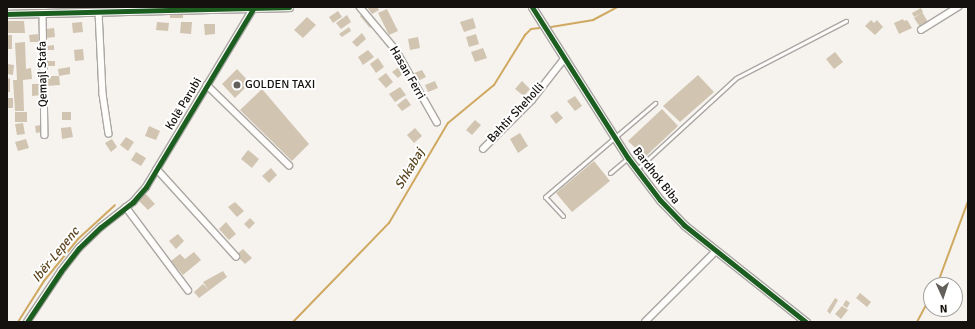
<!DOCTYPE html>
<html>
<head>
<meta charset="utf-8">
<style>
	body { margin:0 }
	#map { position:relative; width:975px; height:329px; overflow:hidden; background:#f6f2ee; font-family:Signika,sans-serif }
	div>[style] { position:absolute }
	.stream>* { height:2px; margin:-1px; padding:0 1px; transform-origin:1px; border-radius:1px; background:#d0a961 }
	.building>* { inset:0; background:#d1c5b1 }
	.roads { filter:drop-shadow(1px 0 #aaa7a3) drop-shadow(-1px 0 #aaa7a3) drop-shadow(0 1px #aaa7a3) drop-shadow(0 -1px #aaa7a3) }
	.service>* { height:3px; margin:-1.5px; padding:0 1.5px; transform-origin:1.5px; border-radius:1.5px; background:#fefdfc }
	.minor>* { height:5.5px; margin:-2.75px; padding:0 2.75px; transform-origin:2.75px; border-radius:2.75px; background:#fefdfc }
	.tertiary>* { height:7px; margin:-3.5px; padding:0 3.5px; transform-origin:3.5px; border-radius:3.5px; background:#fefdfc }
	.cycleway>* { height:5px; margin:-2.5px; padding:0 2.5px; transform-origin:2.5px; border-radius:2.5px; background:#1b5e20 }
	.dots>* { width:11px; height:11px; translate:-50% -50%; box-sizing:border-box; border:2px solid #fff; border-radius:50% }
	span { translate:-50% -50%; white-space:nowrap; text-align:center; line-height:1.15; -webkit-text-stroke:4px #fff; paint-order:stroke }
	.street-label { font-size:12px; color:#14110e }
	.poi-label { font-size:12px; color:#14110e }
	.left { translate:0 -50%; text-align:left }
	.water-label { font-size:13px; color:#5d461f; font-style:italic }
	.frame { position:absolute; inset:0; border:8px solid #14110e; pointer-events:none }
	.north { position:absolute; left:923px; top:277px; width:40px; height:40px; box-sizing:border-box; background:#fff; border:1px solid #a1a09f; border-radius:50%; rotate:177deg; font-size:11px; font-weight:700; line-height:16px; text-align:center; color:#14110e }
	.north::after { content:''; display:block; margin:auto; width:14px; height:18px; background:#63605c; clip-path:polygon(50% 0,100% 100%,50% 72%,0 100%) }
</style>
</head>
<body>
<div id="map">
	<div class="stream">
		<i style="left:551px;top:27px;width:43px;rotate:-9.5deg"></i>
		<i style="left:593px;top:20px;width:27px;rotate:-28deg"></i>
		<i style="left:937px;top:285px;width:90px;rotate:-69.7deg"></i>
		<i style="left:18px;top:322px;width:49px;rotate:-57.6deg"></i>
		<i style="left:44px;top:281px;width:54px;rotate:-51deg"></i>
		<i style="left:78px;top:239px;width:50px;rotate:-42.6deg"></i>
		<i style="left:293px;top:322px;width:138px;rotate:-45.9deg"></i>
		<i style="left:389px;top:223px;width:116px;rotate:-59.5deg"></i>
		<i style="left:448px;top:123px;width:60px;rotate:-39.6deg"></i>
		<i style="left:494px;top:85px;width:59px;rotate:-58.2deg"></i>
		<i style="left:525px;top:35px;width:8px;rotate:-45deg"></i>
		<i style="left:531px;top:29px;width:9px;rotate:-6deg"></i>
		<i style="left:917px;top:322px;width:30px;rotate:-62deg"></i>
	</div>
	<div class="building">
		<i style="clip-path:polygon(367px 7px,377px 7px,379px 10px,372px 14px)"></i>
		<i style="clip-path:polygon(921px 8px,923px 12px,914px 17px,912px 13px)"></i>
		<i style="clip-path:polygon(387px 9px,398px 31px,389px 35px,378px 13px)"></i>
		<i style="clip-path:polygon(338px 11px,342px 17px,333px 23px,329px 17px)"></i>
		<i style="clip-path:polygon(170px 12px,183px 12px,183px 18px,170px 18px)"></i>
		<i style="clip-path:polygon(922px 12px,928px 22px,920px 27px,914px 18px)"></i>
		<i style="clip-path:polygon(363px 14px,373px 25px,370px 28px,360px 16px)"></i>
		<i style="clip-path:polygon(347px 15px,351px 22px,341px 29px,336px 23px)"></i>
		<i style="clip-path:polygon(307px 17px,316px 25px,303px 38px,294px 30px)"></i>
		<i style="clip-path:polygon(473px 18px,476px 28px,464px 32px,460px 22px)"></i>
		<i style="clip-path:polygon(903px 19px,904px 21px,907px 20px,912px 28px,899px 34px,894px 23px)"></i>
		<i style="clip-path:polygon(871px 20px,874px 23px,877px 20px,883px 27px,875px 35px,865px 26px)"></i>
		<i style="clip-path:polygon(7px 21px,24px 21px,25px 33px,7px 33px)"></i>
		<i style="clip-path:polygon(82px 22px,83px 32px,73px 33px,72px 23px)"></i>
		<i style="clip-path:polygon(157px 22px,169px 23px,168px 31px,156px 30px)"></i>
		<i style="clip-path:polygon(181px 22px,192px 22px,191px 34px,180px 33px)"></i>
		<i style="clip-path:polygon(204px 24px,215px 24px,215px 34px,205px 35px)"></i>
		<i style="clip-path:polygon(349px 27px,351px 31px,342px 37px,339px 34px)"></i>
		<i style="clip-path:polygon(54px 28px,55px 37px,46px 38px,46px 29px)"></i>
		<i style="clip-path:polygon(362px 33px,366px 39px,357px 47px,352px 42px)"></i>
		<i style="clip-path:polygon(38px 34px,39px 42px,30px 42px,29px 35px)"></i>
		<i style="clip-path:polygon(476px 34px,479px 44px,469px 47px,466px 37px)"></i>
		<i style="clip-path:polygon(7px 35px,12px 35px,12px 49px,7px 49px)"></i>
		<i style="clip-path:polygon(418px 37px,420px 48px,410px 50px,408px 39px)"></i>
		<i style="clip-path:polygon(25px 42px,26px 69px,31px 68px,32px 79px,23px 80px,24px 111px,15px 111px,13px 80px,17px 80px,15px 43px)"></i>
		<i style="clip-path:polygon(54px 45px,54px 50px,47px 50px,47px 46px)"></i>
		<i style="clip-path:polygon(483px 48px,487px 58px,475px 62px,471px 52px)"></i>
		<i style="clip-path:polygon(83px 49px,84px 60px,75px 61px,74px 50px)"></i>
		<i style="clip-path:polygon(368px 50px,374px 57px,363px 65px,358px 57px)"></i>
		<i style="clip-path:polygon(835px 52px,843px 62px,834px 69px,826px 59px)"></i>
		<i style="clip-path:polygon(378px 58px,384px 67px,376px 73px,370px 64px)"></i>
		<i style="clip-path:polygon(46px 61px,55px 61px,55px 66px,46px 66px)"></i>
		<i style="clip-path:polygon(7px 64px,14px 65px,13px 75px,7px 74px)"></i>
		<i style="clip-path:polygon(400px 66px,405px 72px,398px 78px,392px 72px)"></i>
		<i style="clip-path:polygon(70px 67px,70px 74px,59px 76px,58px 69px)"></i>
		<i style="clip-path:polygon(237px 69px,250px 83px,235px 98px,222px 84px)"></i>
		<i style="clip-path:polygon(422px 70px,426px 77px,418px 81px,414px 73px)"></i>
		<i style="clip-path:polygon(386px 73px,393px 82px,386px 88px,378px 79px)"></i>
		<i style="clip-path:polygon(698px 75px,714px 92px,680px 122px,663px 106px)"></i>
		<i style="clip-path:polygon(47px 76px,59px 76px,60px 85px,47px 86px)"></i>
		<i style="clip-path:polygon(10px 78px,10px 92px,7px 92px,7px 79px)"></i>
		<i style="clip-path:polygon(435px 81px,438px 88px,428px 92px,425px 85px)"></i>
		<i style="clip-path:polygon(522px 81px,530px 89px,524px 96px,515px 89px)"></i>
		<i style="clip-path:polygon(32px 84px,41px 84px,42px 95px,32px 96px)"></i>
		<i style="clip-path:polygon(400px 87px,406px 95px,395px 102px,389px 94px)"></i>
		<i style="clip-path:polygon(262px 89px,309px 144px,292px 161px,240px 110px)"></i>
		<i style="clip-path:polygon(575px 96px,582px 106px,575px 111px,567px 101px)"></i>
		<i style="clip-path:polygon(7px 98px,13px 98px,13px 108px,7px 108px)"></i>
		<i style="clip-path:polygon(406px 98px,411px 105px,402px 111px,397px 105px)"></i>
		<i style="clip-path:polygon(662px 109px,678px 126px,645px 157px,628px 141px)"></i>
		<i style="clip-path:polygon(557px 111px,563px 118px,556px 124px,550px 116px)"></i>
		<i style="clip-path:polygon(15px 112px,27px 112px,27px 122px,15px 122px)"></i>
		<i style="clip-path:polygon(62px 112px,71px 112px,71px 120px,62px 120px)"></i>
		<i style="clip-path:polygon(475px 120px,481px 125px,472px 135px,466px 130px)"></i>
		<i style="clip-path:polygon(23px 123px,25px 134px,17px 135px,15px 124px)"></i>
		<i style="clip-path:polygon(41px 125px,42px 132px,36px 133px,35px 126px)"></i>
		<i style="clip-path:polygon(149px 126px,160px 131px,156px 140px,145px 136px)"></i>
		<i style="clip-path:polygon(71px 127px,73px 137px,62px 139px,61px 128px)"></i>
		<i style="clip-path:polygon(415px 128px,422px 136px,414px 143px,407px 135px)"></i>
		<i style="clip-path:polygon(520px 133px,528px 146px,518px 153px,510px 139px)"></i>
		<i style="clip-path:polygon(126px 137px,134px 142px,128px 151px,120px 145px)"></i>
		<i style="clip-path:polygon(26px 139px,29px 148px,18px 151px,15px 142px)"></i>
		<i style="clip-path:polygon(112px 139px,117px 147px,111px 152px,105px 143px)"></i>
		<i style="clip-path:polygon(248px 150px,259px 159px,252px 168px,241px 159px)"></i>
		<i style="clip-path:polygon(136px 152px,146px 158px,141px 166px,131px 160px)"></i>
		<i style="clip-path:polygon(594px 161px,610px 181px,572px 212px,556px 193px)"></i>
		<i style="clip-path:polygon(271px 168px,277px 175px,269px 183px,262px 176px)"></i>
		<i style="clip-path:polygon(143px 191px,155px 204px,148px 210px,136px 198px)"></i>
		<i style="clip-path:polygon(235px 202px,244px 211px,237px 217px,228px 207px)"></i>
		<i style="clip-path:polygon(250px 218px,255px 223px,249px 229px,244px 224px)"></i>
		<i style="clip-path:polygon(226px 222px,236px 234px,229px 240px,219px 229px)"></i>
		<i style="clip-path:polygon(178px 234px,184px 241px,176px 249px,169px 241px)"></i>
		<i style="clip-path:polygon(243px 249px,252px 258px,245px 264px,236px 255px)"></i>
		<i style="clip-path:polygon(194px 252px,201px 260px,183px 275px,171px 261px,180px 254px,185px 259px)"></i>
		<i style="clip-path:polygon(223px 271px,227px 277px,199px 298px,194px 292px,203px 284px,208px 289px,203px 282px)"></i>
		<i style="clip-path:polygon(860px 293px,871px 302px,867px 307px,856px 298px)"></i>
		<i style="clip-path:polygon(835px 298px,838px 300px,830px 314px,827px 311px)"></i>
		<i style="clip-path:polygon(846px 300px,850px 303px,847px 308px,843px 305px)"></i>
		<i style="clip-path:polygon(842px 306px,848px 310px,841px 319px,835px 314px)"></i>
	</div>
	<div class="roads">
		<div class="service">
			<i style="left:637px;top:169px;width:134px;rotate:-42.6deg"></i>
			<i style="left:736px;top:78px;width:124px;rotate:-27.4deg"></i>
			<i style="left:610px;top:173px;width:23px;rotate:-40deg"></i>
			<i style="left:563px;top:216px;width:26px;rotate:-133deg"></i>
			<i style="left:545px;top:197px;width:145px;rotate:-40.5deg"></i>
		</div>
		<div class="minor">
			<i style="left:360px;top:7px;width:56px;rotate:50.1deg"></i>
			<i style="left:396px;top:50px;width:83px;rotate:60.3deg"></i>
			<i style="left:99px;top:12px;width:82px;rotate:87.2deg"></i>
			<i style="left:103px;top:94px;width:40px;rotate:81.5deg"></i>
			<i style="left:43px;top:13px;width:122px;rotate:89.1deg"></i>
			<i style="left:921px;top:30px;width:44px;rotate:-31.9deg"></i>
			<i style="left:207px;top:85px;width:115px;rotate:44.3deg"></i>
			<i style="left:483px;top:149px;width:69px;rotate:-45deg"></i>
			<i style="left:532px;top:100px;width:52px;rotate:-52deg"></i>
			<i style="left:157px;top:169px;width:118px;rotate:47.8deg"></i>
			<i style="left:126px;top:207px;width:104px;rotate:53.2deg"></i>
			<i style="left:27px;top:322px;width:61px;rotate:-56.3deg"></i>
			<i style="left:61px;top:271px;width:29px;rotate:-52deg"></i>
			<i style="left:79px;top:248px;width:30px;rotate:-44deg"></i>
			<i style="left:101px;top:227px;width:41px;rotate:-38deg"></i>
			<i style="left:133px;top:202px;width:20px;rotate:-49deg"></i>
			<i style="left:146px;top:187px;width:210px;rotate:-59deg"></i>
			<i style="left:645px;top:322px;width:100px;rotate:-45deg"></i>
		</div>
		<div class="tertiary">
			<i style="left:532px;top:7px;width:179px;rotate:57.6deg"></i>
			<i style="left:628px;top:158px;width:53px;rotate:52.7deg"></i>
			<i style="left:660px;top:200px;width:35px;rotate:46deg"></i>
			<i style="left:684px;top:225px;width:156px;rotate:38.5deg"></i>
			<i style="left:7px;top:14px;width:282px;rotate:-1.4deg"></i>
		</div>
	</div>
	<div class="cycleway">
		<i style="left:532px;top:7px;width:179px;rotate:57.6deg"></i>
		<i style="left:628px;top:158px;width:53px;rotate:52.7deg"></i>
		<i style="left:660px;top:200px;width:35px;rotate:46deg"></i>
		<i style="left:684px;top:225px;width:156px;rotate:38.5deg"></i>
		<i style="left:7px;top:14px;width:282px;rotate:-1.4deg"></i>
		<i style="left:27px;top:322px;width:61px;rotate:-56.3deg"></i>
		<i style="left:61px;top:271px;width:29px;rotate:-52deg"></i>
		<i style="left:79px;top:248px;width:30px;rotate:-44deg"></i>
		<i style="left:101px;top:227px;width:41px;rotate:-38deg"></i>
		<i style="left:133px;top:202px;width:20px;rotate:-49deg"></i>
		<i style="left:146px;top:187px;width:210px;rotate:-59deg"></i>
	</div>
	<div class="dots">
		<i style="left:237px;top:85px;background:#63605c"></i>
	</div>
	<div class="street-label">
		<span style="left:407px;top:73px;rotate:60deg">Hasan Ferri</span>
		<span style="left:43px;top:74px;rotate:-91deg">Qemajl Stafa</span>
		<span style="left:184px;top:104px;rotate:-59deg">Kolë Parubi</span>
		<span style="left:516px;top:113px;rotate:-47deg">Bahtir Sheholli</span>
		<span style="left:656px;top:176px;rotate:52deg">Bardhok Biba</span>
	</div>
	<div class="poi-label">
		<span class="left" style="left:245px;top:85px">GOLDEN TAXI</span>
	</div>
	<div class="water-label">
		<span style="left:410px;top:169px;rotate:-59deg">Shkabaj</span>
		<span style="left:56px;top:255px;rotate:-51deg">Ibër-Lepenc</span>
	</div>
	<div class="frame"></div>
	<div class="north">N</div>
</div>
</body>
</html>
